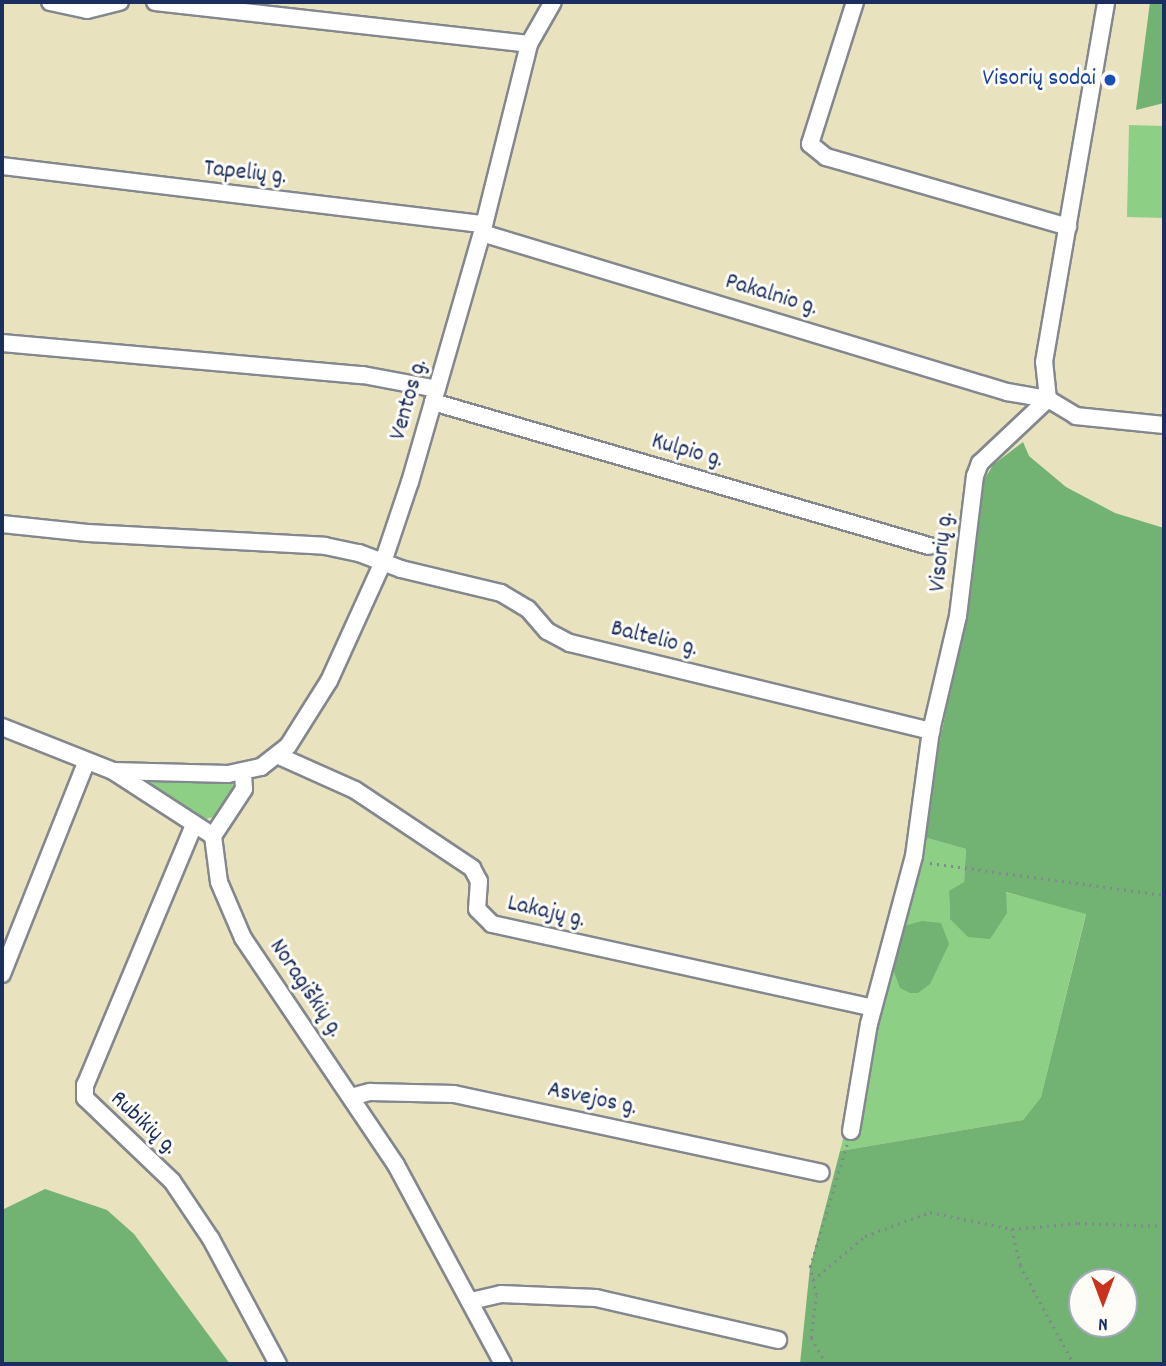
<!DOCTYPE html>
<html>
<head>
<meta charset="utf-8">
<style>
	body { margin:0 }
	#map { position:relative; width:1166px; height:1366px; overflow:hidden; background:#e9e2bf; font-family:Dekko,sans-serif }
	div>[style] { position:absolute }
	.green>* { inset:0; background:#8ecf86 }
	.forest>* { inset:0; background:#72b273 }
	.path>* { height:2.5px; margin-top:-1.25px; transform-origin:0; background:repeating-linear-gradient(90deg,#82888e 0 2px,transparent 0 7px) }
	.roads { filter:drop-shadow(2px 0 #82888e) drop-shadow(-2px 0 #82888e) drop-shadow(0 2px #82888e) drop-shadow(0 -2px #82888e) }
	.street>* { height:16px; margin:-8px; padding:0 8px; transform-origin:8px; border-radius:8px; background:#fff }
	.dots>* { width:19px; height:19px; translate:-50% -50%; box-sizing:border-box; border:4px solid #fdfcf7; border-radius:50% }
	span { translate:-50% -50%; white-space:nowrap; text-align:center; line-height:1.15; -webkit-text-stroke:6px #fdfcf7; paint-order:stroke }
	.transit-label { font-size:24px; color:#164399 }
	.right { translate:-100% -50%; text-align:right }
	.street-label { font-size:24px; color:#1b2f5e }
	.frame { position:absolute; inset:0; border:4px solid #1b2f5e; pointer-events:none }
	.north { position:absolute; left:1068px; top:1268px; width:70px; height:70px; box-sizing:border-box; background:#fdfcf7; border:2px solid #a3aaba; border-radius:50%; rotate:180deg; font-size:19px; font-weight:700; line-height:28px; text-align:center; color:#1b2f5e }
	.north::after { content:''; display:block; margin:auto; width:24px; height:32px; background:#c8321e; clip-path:polygon(50% 0,100% 100%,50% 72%,0 100%) }
</style>
</head>
<body>
<div id="map">
	<div class="green">
		<i style="clip-path:polygon(1129px 125px,1164px 126px,1164px 218px,1127px 217px)"></i>
		<i style="clip-path:polygon(228px 778px,233px 785px,230px 798px,217px 816px,206px 819px,146px 780px)"></i>
		<i style="clip-path:polygon(920px 836px,966px 849px,964px 882px,949px 892px,950px 919px,1005px 892px,1086px 913px,1041px 1097px,1023px 1120px,840px 1151px)"></i>
	</div>
	<div class="forest">
		<i style="clip-path:polygon(1150px 2px,1164px 2px,1164px 103px,1136px 110px)"></i>
		<i style="clip-path:polygon(evenodd,1023px 442px,1029px 456px,1066px 487px,1115px 513px,1164px 528px,1164px 1364px,800px 1364px,810px 1267px,840px 1151px,1023px 1120px,1041px 1097px,1086px 914px,1006px 892px,1007px 913px,990px 939px,968px 937px,950px 919px,949px 891px,964px 882px,966px 849px,920px 836px,971px 592px,984px 480px,993px 465px,1023px 442px,1082px 1282px,1124px 1282px,1124px 1324px,1082px 1324px,1082px 1282px)"></i>
		<i style="clip-path:polygon(922px 921px,941px 923px,949px 944px,930px 984px,918px 993px,910px 993px,900px 988px,890px 961px,898px 934px,904px 926px)"></i>
		<i style="clip-path:polygon(45px 1189px,107px 1210px,134px 1234px,230px 1364px,2px 1364px,2px 1210px)"></i>
	</div>
	<div class="path">
		<i style="left:930px;top:863px;width:236px;rotate:7.8deg"></i>
		<i style="left:1012px;top:1229px;width:37px;rotate:77deg"></i>
		<i style="left:1020px;top:1265px;width:113px;rotate:61.4deg"></i>
		<i style="left:813px;top:1280px;width:68px;rotate:-40.2deg"></i>
		<i style="left:865px;top:1236px;width:69px;rotate:-20.3deg"></i>
		<i style="left:930px;top:1212px;width:84px;rotate:11.7deg"></i>
		<i style="left:1012px;top:1229px;width:66px;rotate:-5.2deg"></i>
		<i style="left:1078px;top:1223px;width:86px;rotate:2deg"></i>
		<i style="left:826px;top:1364px;width:30px;rotate:-120deg"></i>
		<i style="left:811px;top:1338px;width:43px;rotate:-83.4deg"></i>
		<i style="left:816px;top:1295px;width:29px;rotate:-102deg"></i>
		<i style="left:810px;top:1267px;width:128px;rotate:-73.3deg"></i>
	</div>
	<div class="roads">
		<div class="street">
			<i style="left:50px;top:2px;width:38px;rotate:12deg"></i>
			<i style="left:87px;top:10px;width:34px;rotate:-14deg"></i>
			<i style="left:155px;top:2px;width:376px;rotate:6.4deg"></i>
			<i style="left:855px;top:2px;width:149px;rotate:107.6deg"></i>
			<i style="left:810px;top:144px;width:21px;rotate:39deg"></i>
			<i style="left:826px;top:157px;width:252px;rotate:16.1deg"></i>
			<i style="left:2px;top:166px;width:485px;rotate:6.9deg"></i>
			<i style="left:482px;top:233px;width:549px;rotate:16.85deg"></i>
			<i style="left:1007px;top:392px;width:42px;rotate:9.7deg"></i>
			<i style="left:2px;top:343px;width:362px;rotate:5.1deg"></i>
			<i style="left:363px;top:375px;width:75px;rotate:10.7deg"></i>
			<i style="left:1048px;top:399px;width:37px;rotate:-96deg"></i>
			<i style="left:1044px;top:362px;width:365px;rotate:-80.2deg"></i>
			<i style="left:1048px;top:399px;width:33px;rotate:31deg"></i>
			<i style="left:1076px;top:416px;width:88px;rotate:5.8deg"></i>
			<i style="left:433px;top:402px;width:516px;rotate:16.19deg"></i>
			<i style="left:2px;top:524px;width:86px;rotate:6deg"></i>
			<i style="left:88px;top:533px;width:237px;rotate:3.1deg"></i>
			<i style="left:325px;top:546px;width:35px;rotate:12deg"></i>
			<i style="left:359px;top:553px;width:45px;rotate:20.9deg"></i>
			<i style="left:401px;top:569px;width:103px;rotate:13.5deg"></i>
			<i style="left:501px;top:593px;width:31px;rotate:31deg"></i>
			<i style="left:528px;top:609px;width:29px;rotate:49deg"></i>
			<i style="left:547px;top:631px;width:26px;rotate:28deg"></i>
			<i style="left:570px;top:643px;width:372px;rotate:13.7deg"></i>
			<i style="left:2px;top:727px;width:119px;rotate:21.6deg"></i>
			<i style="left:113px;top:771px;width:119px;rotate:33deg"></i>
			<i style="left:213px;top:836px;width:46px;rotate:82.6deg"></i>
			<i style="left:219px;top:882px;width:61px;rotate:66.8deg"></i>
			<i style="left:243px;top:938px;width:274px;rotate:56deg"></i>
			<i style="left:396px;top:1165px;width:226px;rotate:61.7deg"></i>
			<i style="left:279px;top:756px;width:83px;rotate:24.1deg"></i>
			<i style="left:355px;top:790px;width:141px;rotate:33.7deg"></i>
			<i style="left:472px;top:868px;width:15px;rotate:62deg"></i>
			<i style="left:479px;top:881px;width:28px;rotate:94deg"></i>
			<i style="left:477px;top:909px;width:21px;rotate:45deg"></i>
			<i style="left:492px;top:924px;width:390px;rotate:12.4deg"></i>
			<i style="left:113px;top:771px;width:115px;rotate:1.5deg"></i>
			<i style="left:228px;top:774px;width:34px;rotate:-12deg"></i>
			<i style="left:261px;top:767px;width:34px;rotate:-38deg"></i>
			<i style="left:288px;top:746px;width:77px;rotate:-57.8deg"></i>
			<i style="left:329px;top:681px;width:131px;rotate:-65.6deg"></i>
			<i style="left:383px;top:562px;width:84px;rotate:-71.4deg"></i>
			<i style="left:410px;top:482px;width:259px;rotate:-73.9deg"></i>
			<i style="left:482px;top:233px;width:195px;rotate:-76deg"></i>
			<i style="left:529px;top:44px;width:48px;rotate:-60.3deg"></i>
			<i style="left:194px;top:825px;width:282px;rotate:112.7deg"></i>
			<i style="left:85px;top:1085px;width:13px;rotate:90deg"></i>
			<i style="left:85px;top:1098px;width:120px;rotate:43.7deg"></i>
			<i style="left:172px;top:1181px;width:70px;rotate:56.1deg"></i>
			<i style="left:211px;top:1239px;width:142px;rotate:61.8deg"></i>
			<i style="left:213px;top:836px;width:56px;rotate:-56.6deg"></i>
			<i style="left:244px;top:789px;width:16px;rotate:-94deg"></i>
			<i style="left:2px;top:974px;width:227px;rotate:-68.3deg"></i>
			<i style="left:351px;top:1097px;width:20px;rotate:-15deg"></i>
			<i style="left:370px;top:1092px;width:84px;rotate:1.4deg"></i>
			<i style="left:454px;top:1094px;width:375px;rotate:12.1deg"></i>
			<i style="left:851px;top:1131px;width:109px;rotate:-80.5deg"></i>
			<i style="left:869px;top:1024px;width:174px;rotate:-75deg"></i>
			<i style="left:914px;top:856px;width:126px;rotate:-82.3deg"></i>
			<i style="left:931px;top:731px;width:118px;rotate:-76.8deg"></i>
			<i style="left:958px;top:616px;width:141px;rotate:-83.1deg"></i>
			<i style="left:975px;top:476px;width:14px;rotate:-69deg"></i>
			<i style="left:980px;top:463px;width:93px;rotate:-43.3deg"></i>
			<i style="left:471px;top:1301px;width:31px;rotate:-13deg"></i>
			<i style="left:501px;top:1294px;width:95px;rotate:2.4deg"></i>
			<i style="left:596px;top:1298px;width:187px;rotate:13deg"></i>
		</div>
	</div>
	<div class="dots">
		<i style="left:1110px;top:80px;background:#1a4fb4"></i>
	</div>
	<div class="transit-label">
		<span class="right" style="left:1096px;top:80px">Visorių sodai</span>
	</div>
	<div class="street-label">
		<span style="left:245px;top:174px;rotate:6deg">Tapelių g.</span>
		<span style="left:771px;top:296px;rotate:17deg">Pakalnio g.</span>
		<span style="left:410px;top:400px;rotate:-74deg">Ventos g.</span>
		<span style="left:687px;top:452px;rotate:16deg">Kulpio g.</span>
		<span style="left:943px;top:552px;rotate:-84deg">Visorių g.</span>
		<span style="left:654px;top:640px;rotate:14deg">Baltelio g.</span>
		<span style="left:546px;top:913px;rotate:13deg">Lakajų g.</span>
		<span style="left:305px;top:989px;rotate:56deg">Noragiškių g.</span>
		<span style="left:592px;top:1100px;rotate:12deg">Asvejos g.</span>
		<span style="left:143px;top:1124px;rotate:43deg">Rubikių g.</span>
	</div>
	<div class="frame"></div>
	<div class="north">N</div>
</div>
</body>
</html>
